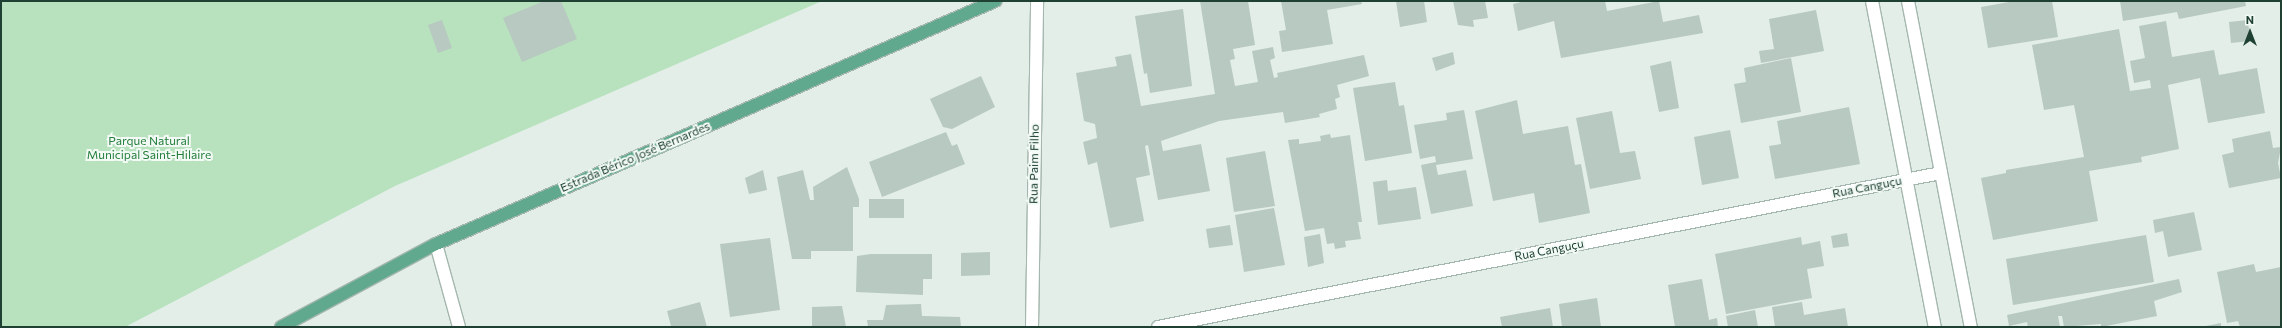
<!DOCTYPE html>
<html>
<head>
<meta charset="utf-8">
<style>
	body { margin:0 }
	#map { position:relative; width:2282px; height:328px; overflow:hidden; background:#e2eee7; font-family:Commissioner,sans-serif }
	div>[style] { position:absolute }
	.green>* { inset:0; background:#b8e2be }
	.building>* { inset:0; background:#b7c9c0 }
	.roads { filter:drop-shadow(1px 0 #a4b7ae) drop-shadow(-1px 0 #a4b7ae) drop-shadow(0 1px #a4b7ae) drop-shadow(0 -1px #a4b7ae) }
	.minor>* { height:12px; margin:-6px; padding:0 6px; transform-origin:6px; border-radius:6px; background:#fff }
	.major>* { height:12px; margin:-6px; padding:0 6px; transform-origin:6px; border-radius:6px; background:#61a98e }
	span { translate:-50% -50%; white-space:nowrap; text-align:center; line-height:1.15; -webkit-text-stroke:4px #f3faf6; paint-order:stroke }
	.park-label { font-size:12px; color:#247e3c }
	.street-label { font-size:12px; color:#1f4134 }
	.frame { position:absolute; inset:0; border:2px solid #1f4134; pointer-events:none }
	.north { position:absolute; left:2230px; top:12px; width:40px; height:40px; -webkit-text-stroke:3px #f3faf6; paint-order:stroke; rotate:0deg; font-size:11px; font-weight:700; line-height:16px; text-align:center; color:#1f4134 }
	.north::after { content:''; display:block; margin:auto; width:14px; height:18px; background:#1f4134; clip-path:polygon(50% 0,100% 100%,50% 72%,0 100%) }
</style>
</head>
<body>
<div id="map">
	<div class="green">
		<i style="clip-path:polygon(1px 1px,822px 1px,395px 186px,125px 327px,1px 327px)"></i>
	</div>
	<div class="building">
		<i style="clip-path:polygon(544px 1px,561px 1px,577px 39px,522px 62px,503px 18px)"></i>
		<i style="clip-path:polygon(1200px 1px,1248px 1px,1255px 45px,1233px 49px,1235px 59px,1230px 60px,1235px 86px,1258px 82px,1252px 51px,1273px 47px,1275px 58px,1270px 60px,1274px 78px,1278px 77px,1277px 73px,1364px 55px,1369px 76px,1337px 85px,1340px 97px,1335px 99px,1337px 109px,1319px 114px,1320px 117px,1285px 123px,1283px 112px,1219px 121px,1161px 141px,1163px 151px,1201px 144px,1210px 191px,1158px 200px,1148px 145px,1145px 146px,1150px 175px,1136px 178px,1144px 221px,1110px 228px,1097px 162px,1088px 165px,1083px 142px,1097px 138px,1095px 124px,1084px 121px,1076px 73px,1117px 66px,1115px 57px,1131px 54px,1141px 106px,1215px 94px)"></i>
		<i style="clip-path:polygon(1281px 1px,1361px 1px,1362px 4px,1327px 10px,1333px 44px,1282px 52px,1279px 31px,1286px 30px)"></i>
		<i style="clip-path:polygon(1396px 1px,1424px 1px,1427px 22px,1400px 27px)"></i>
		<i style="clip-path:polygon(1453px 1px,1485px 1px,1488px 18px,1473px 20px,1474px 27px,1458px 25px)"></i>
		<i style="clip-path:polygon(1525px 1px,1605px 1px,1607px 11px,1659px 1px,1663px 22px,1699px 15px,1703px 33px,1561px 58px,1554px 21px,1518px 31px,1513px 4px)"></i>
		<i style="clip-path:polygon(2015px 1px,2052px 1px,2058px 37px,1988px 48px,1981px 7px)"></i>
		<i style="clip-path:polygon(2120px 1px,2245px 1px,2246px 6px,2179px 19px,2177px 12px,2123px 21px)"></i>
		<i style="clip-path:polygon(1183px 9px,1192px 86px,1150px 93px,1147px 73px,1144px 74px,1135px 16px)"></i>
		<i style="clip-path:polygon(1816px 10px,1824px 51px,1761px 63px,1759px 51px,1774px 49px,1769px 19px)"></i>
		<i style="clip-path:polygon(442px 20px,452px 48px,438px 53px,428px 25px)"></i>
		<i style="clip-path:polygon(2248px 20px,2250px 41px,2231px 43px,2229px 22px)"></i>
		<i style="clip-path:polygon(2166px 21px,2172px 57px,2214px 50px,2219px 75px,2257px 68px,2265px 113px,2208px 123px,2200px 78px,2168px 85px,2179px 149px,2141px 157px,2142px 162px,2089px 171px,2098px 221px,1993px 240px,1981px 178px,2006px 173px,2006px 170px,2084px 157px,2074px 105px,2044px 110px,2032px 45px,2119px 29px,2130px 91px,2151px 88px,2150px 80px,2134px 83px,2130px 61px,2145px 58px,2139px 26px)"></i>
		<i style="clip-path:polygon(1453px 52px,1455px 64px,1436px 71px,1432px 58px)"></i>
		<i style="clip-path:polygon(1791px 58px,1801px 112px,1741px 123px,1734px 84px,1746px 82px,1744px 68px)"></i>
		<i style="clip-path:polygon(1671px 61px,1679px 108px,1659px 112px,1650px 66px)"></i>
		<i style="clip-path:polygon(981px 76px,995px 107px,952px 129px,943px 127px,930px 99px)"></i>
		<i style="clip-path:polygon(1395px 82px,1399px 106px,1404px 105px,1412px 153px,1365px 161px,1353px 88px)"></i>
		<i style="clip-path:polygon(1517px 100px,1523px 134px,1568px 126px,1575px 165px,1581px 164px,1590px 213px,1539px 223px,1534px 193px,1493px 201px,1475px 111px)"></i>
		<i style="clip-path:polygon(1849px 107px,1860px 164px,1775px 179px,1769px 146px,1781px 144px,1777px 121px)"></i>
		<i style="clip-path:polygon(1464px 110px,1473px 159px,1436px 165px,1438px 175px,1466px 170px,1473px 206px,1431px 214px,1421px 165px,1436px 162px,1435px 156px,1420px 159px,1414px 125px,1447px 120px,1446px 113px)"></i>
		<i style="clip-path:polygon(1612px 111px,1620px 153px,1635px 151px,1641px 179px,1590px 189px,1576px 118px)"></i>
		<i style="clip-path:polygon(1730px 130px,1739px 178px,1702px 185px,1694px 137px)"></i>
		<i style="clip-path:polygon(2270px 131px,2273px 148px,2281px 147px,2278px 163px,2281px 178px,2229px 188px,2222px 155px,2234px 152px,2232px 139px)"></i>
		<i style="clip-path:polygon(946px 132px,952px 146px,957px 144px,965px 164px,882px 197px,869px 162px)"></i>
		<i style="clip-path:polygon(1330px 134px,1331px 138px,1350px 135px,1362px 222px,1358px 222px,1361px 239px,1345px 241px,1346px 247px,1335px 249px,1334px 243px,1327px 244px,1324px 228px,1305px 231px,1288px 140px,1299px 139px,1299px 144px,1321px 141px,1320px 136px)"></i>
		<i style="clip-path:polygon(1265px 151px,1275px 206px,1234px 212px,1226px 158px)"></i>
		<i style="clip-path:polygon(847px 167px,859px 199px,859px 207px,853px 207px,853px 251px,811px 251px,811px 259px,792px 259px,777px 177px,803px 170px,810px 200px,814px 200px,813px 187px)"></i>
		<i style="clip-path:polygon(763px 170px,767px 190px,749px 194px,745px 178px)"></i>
		<i style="clip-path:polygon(1387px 180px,1388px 191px,1416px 187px,1421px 219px,1378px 225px,1373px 182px)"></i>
		<i style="clip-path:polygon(869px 199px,904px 199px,904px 218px,869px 218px)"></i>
		<i style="clip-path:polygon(1274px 208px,1285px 265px,1244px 272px,1235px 215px)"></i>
		<i style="clip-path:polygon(2194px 212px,2202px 250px,2168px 257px,2163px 231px,2155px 233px,2153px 220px)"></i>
		<i style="clip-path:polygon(1230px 225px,1233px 245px,1209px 248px,1206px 229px)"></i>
		<i style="clip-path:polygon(1847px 233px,1849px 246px,1833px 248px,1831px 236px)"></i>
		<i style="clip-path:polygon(1320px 234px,1324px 263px,1308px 267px,1304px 237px)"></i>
		<i style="clip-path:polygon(2146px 235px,2154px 282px,2013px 305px,2006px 259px)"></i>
		<i style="clip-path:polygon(1801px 237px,1802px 245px,1820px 241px,1824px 266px,1807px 269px,1812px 298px,1726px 314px,1715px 254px)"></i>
		<i style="clip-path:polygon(770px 238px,780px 310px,730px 317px,720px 244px)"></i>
		<i style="clip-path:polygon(990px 252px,990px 275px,961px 276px,961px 253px)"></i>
		<i style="clip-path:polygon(871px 254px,932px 254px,932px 279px,923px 279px,923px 295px,856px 292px,857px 256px)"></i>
		<i style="clip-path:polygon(2254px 264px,2256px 272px,2281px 267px,2281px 325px,2278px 327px,2240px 327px,2238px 321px,2227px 323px,2217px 272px)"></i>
		<i style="clip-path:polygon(1702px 279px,1709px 320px,1717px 318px,1718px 327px,1675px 327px,1668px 285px)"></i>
		<i style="clip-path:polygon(2179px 279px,2182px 292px,2154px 301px,2157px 316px,2101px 327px,2101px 324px,2064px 327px,2062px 316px,2058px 316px,2060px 327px,2028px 327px,2027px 322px,2009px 326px,2007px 315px)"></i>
		<i style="clip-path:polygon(1597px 298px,1601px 327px,1562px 327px,1559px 304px)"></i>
		<i style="clip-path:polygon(700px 302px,707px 327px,668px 327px,671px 326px,667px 311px)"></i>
		<i style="clip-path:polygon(1802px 302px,1804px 315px,1845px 308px,1848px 327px,1775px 327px,1772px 307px)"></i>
		<i style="clip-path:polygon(921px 304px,922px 316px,960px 317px,961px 327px,868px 327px,867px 320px,883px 320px,886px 305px)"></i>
		<i style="clip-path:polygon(842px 306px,846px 327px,812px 327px,812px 307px)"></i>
		<i style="clip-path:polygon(1550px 308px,1553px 327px,1502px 327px,1500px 317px)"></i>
		<i style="clip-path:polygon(1755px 310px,1758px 327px,1728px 327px,1726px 316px)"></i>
		<i style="clip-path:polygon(2221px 323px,2221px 327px,2206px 327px,2206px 326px)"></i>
	</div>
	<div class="roads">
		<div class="minor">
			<i style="left:1872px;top:1px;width:332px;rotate:79.1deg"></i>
			<i style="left:1908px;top:1px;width:332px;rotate:79.1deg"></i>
			<i style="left:436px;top:244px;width:86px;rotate:74.5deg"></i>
			<i style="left:1032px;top:327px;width:326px;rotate:-89.1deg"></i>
			<i style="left:1158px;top:327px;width:798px;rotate:-11.13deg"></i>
		</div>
		<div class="major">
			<i style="left:281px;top:327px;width:176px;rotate:-28.2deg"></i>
			<i style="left:436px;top:244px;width:610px;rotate:-23.49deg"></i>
		</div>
	</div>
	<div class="park-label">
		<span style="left:149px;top:148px">Parque Natural<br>Municipal Saint-Hilaire</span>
	</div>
	<div class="street-label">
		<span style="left:635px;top:157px;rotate:-23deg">Estrada Bérico José Bernardes</span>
		<span style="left:1034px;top:164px;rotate:-89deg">Rua Paim Filho</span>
		<span style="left:1867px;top:187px;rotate:-11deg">Rua Canguçu</span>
		<span style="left:1549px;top:250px;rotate:-11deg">Rua Canguçu</span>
	</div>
	<div class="frame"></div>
	<div class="north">N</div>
</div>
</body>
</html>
